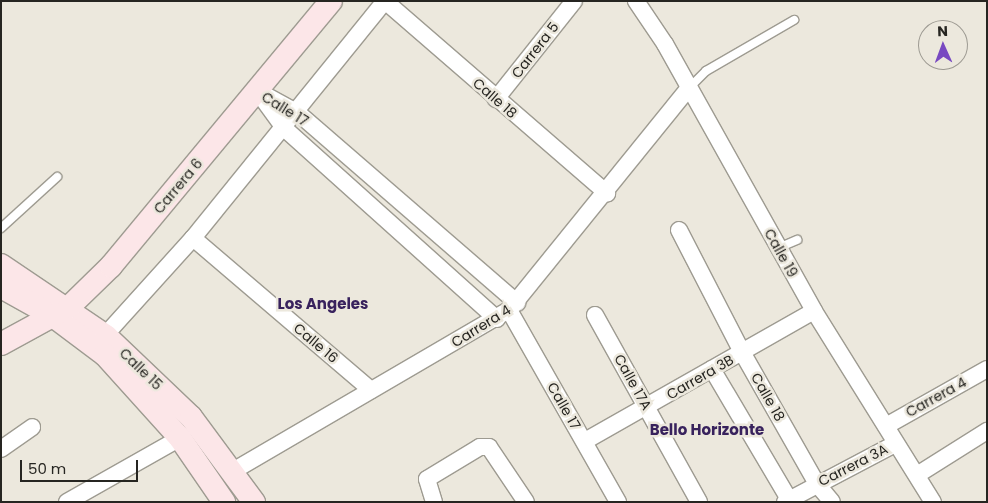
<!DOCTYPE html>
<html>
<head>
<meta charset="utf-8">
<style>
	body { margin:0 }
	#map { position:relative; width:988px; height:503px; overflow:hidden; background:#ece8dd; font-family:Poppins,sans-serif }
	div>[style] { position:absolute }
	.roads { filter:drop-shadow(1px 0 #9e9b91) drop-shadow(-1px 0 #9e9b91) drop-shadow(0 1px #9e9b91) drop-shadow(0 -1px #9e9b91) }
	.lane>* { height:8px; margin:-4px; padding:0 4px; transform-origin:4px; border-radius:4px; background:#fff }
	.street>* { height:16px; margin:-8px; padding:0 8px; transform-origin:8px; border-radius:8px; background:#fff }
	.secondary>* { height:22px; margin:-11px; padding:0 11px; transform-origin:11px; border-radius:11px; background:#fce6e8 }
	span { translate:-50% -50%; white-space:nowrap; text-align:center; line-height:1.15; -webkit-text-stroke:5px #ece8dd; paint-order:stroke }
	.street-label { font-size:14px; color:#262521 }
	.neighbourhood-label { font-size:15px; color:#38225d; font-weight:700 }
	.frame { position:absolute; inset:0; border:2px solid #262521; pointer-events:none }
	.north { position:absolute; left:918px; top:20px; width:50px; height:50px; box-sizing:border-box; background:#ece8dd; border:1px solid #9d9a92; border-radius:50%; rotate:358deg; font-size:14px; font-weight:700; line-height:20px; text-align:center; color:#262521 }
	.north::after { content:''; display:block; margin:auto; width:18px; height:22px; background:#7849c1; clip-path:polygon(50% 0,100% 100%,50% 72%,0 100%) }
	.scale { position:absolute; left:20px; top:460px; width:118px; height:22px; box-sizing:border-box; border:2px solid #262521; border-top:0; padding-left:6px; font-size:15px; line-height:18px; white-space:nowrap; color:#262521; -webkit-text-stroke:4px #ece8dd; paint-order:stroke }
</style>
</head>
<body>
<div id="map">
	<div class="roads">
		<div class="lane">
			<i style="left:689px;top:88px;width:24px;rotate:-45deg"></i>
			<i style="left:706px;top:71px;width:102px;rotate:-30.1deg"></i>
			<i style="left:1px;top:228px;width:76px;rotate:-42.3deg"></i>
			<i style="left:778px;top:248px;width:21px;rotate:-23deg"></i>
		</div>
		<div class="street">
			<i style="left:385px;top:1px;width:294px;rotate:40.9deg"></i>
			<i style="left:636px;top:1px;width:52px;rotate:56deg"></i>
			<i style="left:665px;top:44px;width:306px;rotate:60.8deg"></i>
			<i style="left:814px;top:311px;width:225px;rotate:58.1deg"></i>
			<i style="left:258px;top:91px;width:46px;rotate:28.8deg"></i>
			<i style="left:298px;top:113px;width:290px;rotate:40.9deg"></i>
			<i style="left:260px;top:95px;width:41px;rotate:54deg"></i>
			<i style="left:284px;top:128px;width:286px;rotate:41.9deg"></i>
			<i style="left:496px;top:99px;width:125px;rotate:-51.5deg"></i>
			<i style="left:679px;top:230px;width:137px;rotate:62.7deg"></i>
			<i style="left:742px;top:352px;width:152px;rotate:60.4deg"></i>
			<i style="left:817px;top:484px;width:23px;rotate:50deg"></i>
			<i style="left:193px;top:238px;width:234px;rotate:40.5deg"></i>
			<i style="left:509px;top:310px;width:221px;rotate:60.4deg"></i>
			<i style="left:595px;top:315px;width:214px;rotate:60.9deg"></i>
			<i style="left:99px;top:342px;width:140px;rotate:-47.9deg"></i>
			<i style="left:193px;top:238px;width:305px;rotate:-51deg"></i>
			<i style="left:712px;top:369px;width:151px;rotate:59.4deg"></i>
			<i style="left:886px;top:426px;width:116px;rotate:-29.4deg"></i>
			<i style="left:585px;top:441px;width:263px;rotate:-29.6deg"></i>
			<i style="left:1px;top:449px;width:38px;rotate:-35deg"></i>
			<i style="left:233px;top:471px;width:320px;rotate:-30.3deg"></i>
			<i style="left:509px;top:310px;width:286px;rotate:-51deg"></i>
			<i style="left:917px;top:475px;width:83px;rotate:-32.2deg"></i>
			<i style="left:67px;top:502px;width:130px;rotate:-29.5deg"></i>
			<i style="left:434px;top:502px;width:24px;rotate:-107deg"></i>
			<i style="left:427px;top:479px;width:62px;rotate:-31.1deg"></i>
			<i style="left:480px;top:447px;width:9px"></i>
			<i style="left:489px;top:447px;width:66px;rotate:56.1deg"></i>
			<i style="left:785px;top:502px;width:124px;rotate:-27.8deg"></i>
		</div>
		<div class="secondary">
			<i style="left:1px;top:265px;width:127px;rotate:34.1deg"></i>
			<i style="left:106px;top:336px;width:117px;rotate:43.6deg"></i>
			<i style="left:191px;top:417px;width:106px;rotate:53.5deg"></i>
			<i style="left:1px;top:287px;width:60px;rotate:29.1deg"></i>
			<i style="left:53px;top:316px;width:65px;rotate:36.9deg"></i>
			<i style="left:105px;top:355px;width:112px;rotate:47.9deg"></i>
			<i style="left:180px;top:438px;width:78px;rotate:55.5deg"></i>
			<i style="left:1px;top:344px;width:77px;rotate:-28.6deg"></i>
			<i style="left:69px;top:307px;width:59px;rotate:-44.3deg"></i>
			<i style="left:111px;top:266px;width:344px;rotate:-50.3deg"></i>
		</div>
	</div>
	<div class="street-label">
		<span style="left:535px;top:50px;rotate:-52deg">Carrera 5</span>
		<span style="left:495px;top:98px;rotate:41deg">Calle 18</span>
		<span style="left:285px;top:109px;rotate:32deg">Calle 17</span>
		<span style="left:178px;top:186px;rotate:-50deg">Carrera 6</span>
		<span style="left:781px;top:253px;rotate:61deg">Calle 19</span>
		<span style="left:481px;top:326px;rotate:-32deg">Carrera 4</span>
		<span style="left:316px;top:343px;rotate:40deg">Calle 16</span>
		<span style="left:141px;top:369px;rotate:44deg">Calle 15</span>
		<span style="left:700px;top:377px;rotate:-30deg">Carrera 3B</span>
		<span style="left:633px;top:382px;rotate:61deg">Calle 17A</span>
		<span style="left:768px;top:397px;rotate:60deg">Calle 18</span>
		<span style="left:936px;top:397px;rotate:-29deg">Carrera 4</span>
		<span style="left:564px;top:406px;rotate:60deg">Calle 17</span>
		<span style="left:853px;top:465px;rotate:-27deg">Carrera 3A</span>
	</div>
	<div class="neighbourhood-label">
		<span style="left:323px;top:304px">Los Angeles</span>
		<span style="left:707px;top:430px">Bello Horizonte</span>
	</div>
	<div class="frame"></div>
	<div class="north">N</div>
	<div class="scale">50 m</div>
</div>
</body>
</html>
